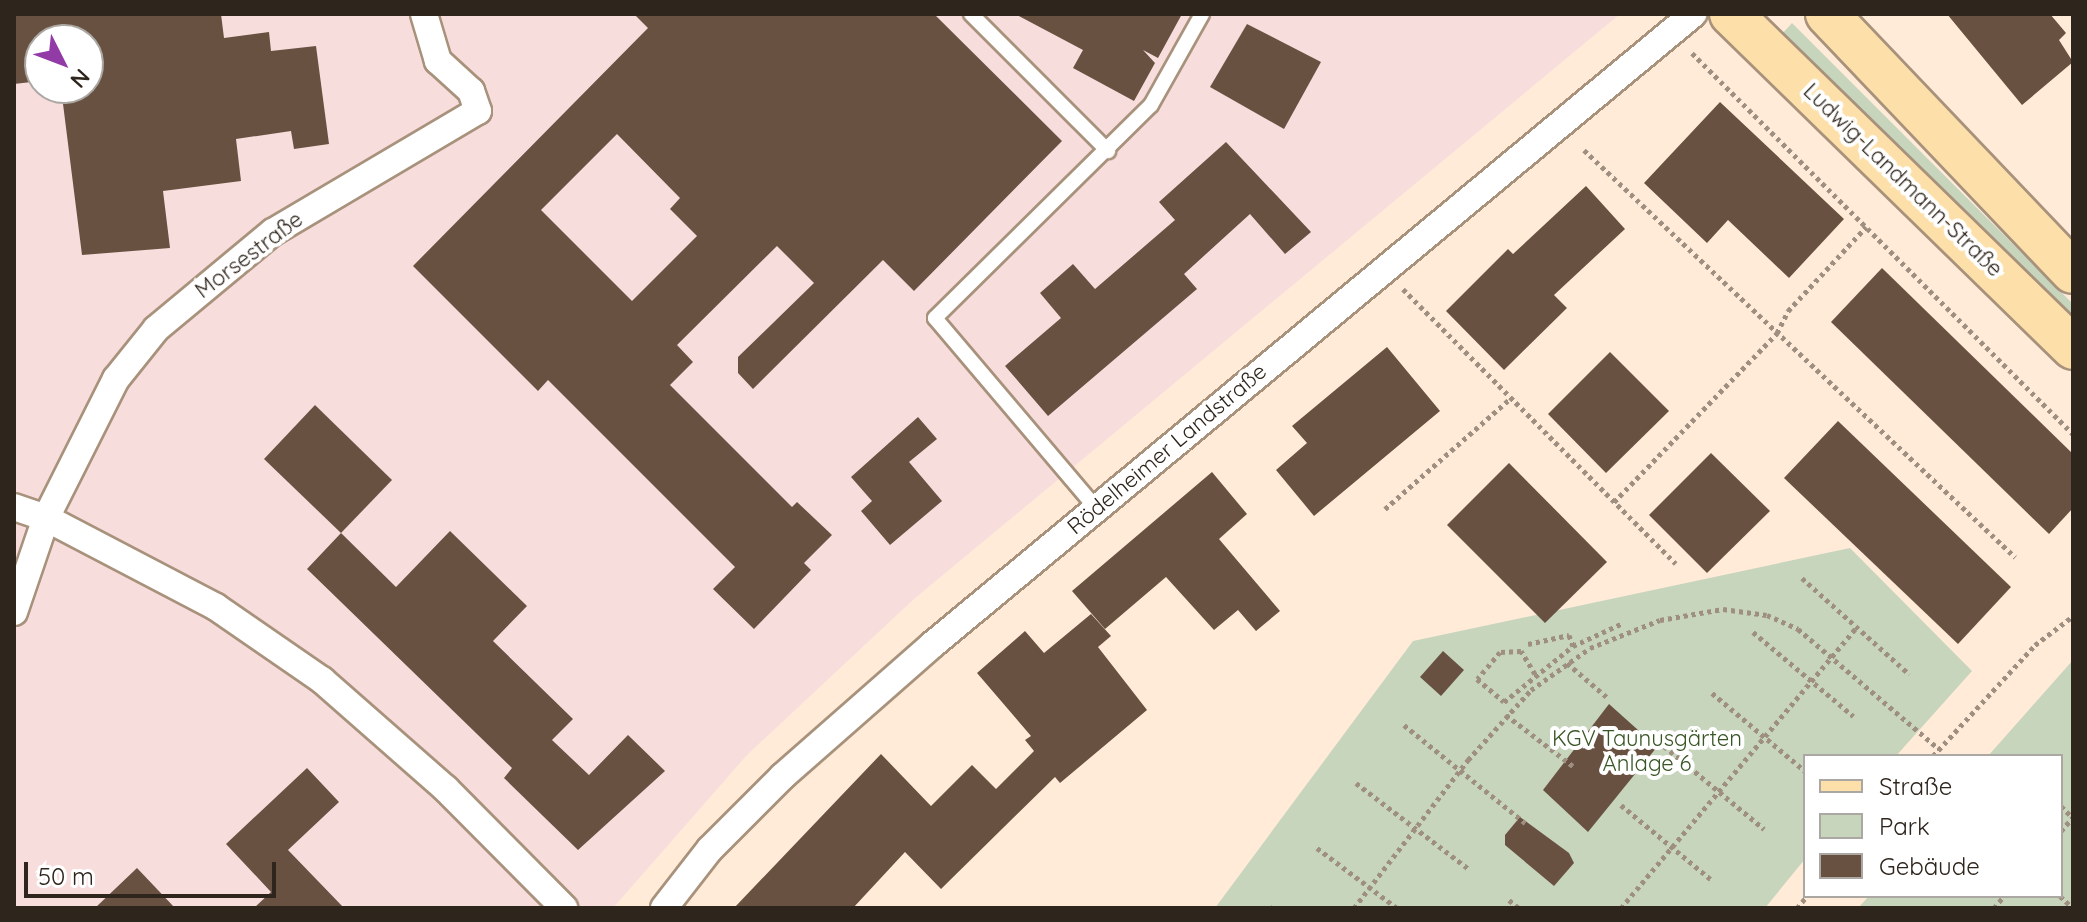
<!DOCTYPE html>
<html>
<head>
<meta charset="utf-8">
<style>
	body { margin:0 }
	#map { position:relative; width:2087px; height:922px; overflow:hidden; background:#ffebd8; font-family:Quicksand,sans-serif }
	div>[style] { position:absolute }
	.industrial>* { inset:0; background:#f8dddd }
	.green>* { inset:0; background:#c7d5bd }
	.building>* { inset:0; background:#695141 }
	.path>* { height:5px; margin-top:-2.5px; transform-origin:0; background:repeating-linear-gradient(90deg,#9e8f81 0 4px,transparent 0 8px) }
	.roads { filter:drop-shadow(2px 0 #a8927c) drop-shadow(-2px 0 #a8927c) drop-shadow(0 2px #a8927c) drop-shadow(0 -2px #a8927c) }
	.lane>* { height:14px; margin:-7px; padding:0 7px; transform-origin:7px; border-radius:7px; background:#fff }
	.street>* { height:26px; margin:-13px; padding:0 13px; transform-origin:13px; border-radius:13px; background:#fff }
	.primary>* { height:42px; margin:-21px; padding:0 21px; transform-origin:21px; border-radius:21px; background:#fde0a9 }
	span { translate:-50% -50%; white-space:nowrap; text-align:center; line-height:1.15; -webkit-text-stroke:8px #fff; paint-order:stroke }
	.street-label { font-size:22px; color:#2e251c }
	.park-label { font-size:22px; color:#395524 }
	.frame { position:absolute; inset:0; border:16px solid #2e251c; pointer-events:none }
	.legend { position:absolute; left:1803px; top:754px; width:260px; height:144px; box-sizing:border-box; background:#fff; border:2px solid #aba8a4; margin:0; padding:10px 14px; list-style:none; font-size:24px; color:#2e251c }
	.legend li { display:flex; align-items:center; gap:16px; height:40px }
	.legend b { width:40px; border:2px solid #aba8a4 }
	.north { position:absolute; left:24px; top:24px; width:80px; height:80px; box-sizing:border-box; background:#fff; border:2px solid #aba8a4; border-radius:50%; rotate:132deg; font-size:22px; font-weight:700; line-height:32px; text-align:center; color:#2e251c }
	.north::after { content:''; display:block; margin:auto; width:28px; height:36px; background:#923aa6; clip-path:polygon(50% 0,100% 100%,50% 72%,0 100%) }
	.scale { position:absolute; left:24px; top:862px; width:252px; height:36px; box-sizing:border-box; border:4px solid #2e251c; border-top:0; padding-left:10px; font-size:24px; line-height:28px; white-space:nowrap; color:#2e251c; -webkit-text-stroke:6px #fff; paint-order:stroke }
</style>
</head>
<body>
<div id="map">
	<div class="industrial">
		<i style="clip-path:polygon(evenodd,14px 14px,1620px 14px,914px 599px,747px 755px,613px 908px,14px 908px,14px 14px,40px 40px,88px 40px,88px 88px,40px 88px,40px 40px)"></i>
	</div>
	<div class="green">
		<i style="clip-path:polygon(1792px 23px,2073px 304px,2073px 324px,1780px 36px)"></i>
		<i style="clip-path:polygon(1850px 548px,1972px 671px,1896px 756px,1805px 756px,1805px 859px,1765px 908px,1215px 908px,1413px 641px)"></i>
		<i style="clip-path:polygon(2073px 660px,2073px 908px,1858px 908px,1869px 896px,2061px 896px,2061px 756px,1988px 756px)"></i>
	</div>
	<div class="building">
		<i style="clip-path:polygon(14px 14px,221px 14px,224px 38px,269px 32px,271px 51px,316px 46px,329px 144px,294px 149px,291px 131px,236px 139px,241px 181px,163px 191px,170px 248px,82px 255px,61px 88px,88px 88px,88px 40px,40px 40px,40px 81px,14px 84px)"></i>
		<i style="clip-path:polygon(evenodd,634px 14px,934px 14px,1062px 141px,914px 291px,883px 260px,753px 389px,738px 373px,738px 357px,814px 283px,777px 246px,677px 345px,693px 362px,670px 385px,792px 507px,797px 502px,832px 535px,804px 563px,811px 570px,754px 629px,713px 589px,735px 567px,548px 380px,538px 391px,413px 266px,648px 28px,634px 14px,617px 134px,680px 198px,670px 209px,697px 236px,632px 301px,541px 210px,617px 134px)"></i>
		<i style="clip-path:polygon(1015px 14px,1182px 14px,1158px 58px,1143px 50px,1155px 63px,1134px 101px,1073px 68px,1083px 50px)"></i>
		<i style="clip-path:polygon(1947px 14px,2050px 14px,2066px 33px,2059px 40px,2073px 62px,2022px 105px)"></i>
		<i style="clip-path:polygon(1247px 24px,1321px 62px,1284px 129px,1210px 87px)"></i>
		<i style="clip-path:polygon(1720px 102px,1844px 219px,1789px 278px,1728px 220px,1707px 243px,1644px 183px)"></i>
		<i style="clip-path:polygon(1226px 142px,1311px 232px,1285px 254px,1250px 214px,1184px 274px,1197px 289px,1048px 416px,1005px 366px,1061px 318px,1040px 293px,1073px 264px,1095px 289px,1175px 220px,1159px 202px)"></i>
		<i style="clip-path:polygon(1586px 186px,1625px 229px,1554px 295px,1567px 308px,1504px 370px,1446px 311px,1508px 249px,1513px 254px)"></i>
		<i style="clip-path:polygon(1882px 268px,2073px 454px,2073px 508px,2049px 534px,1831px 322px)"></i>
		<i style="clip-path:polygon(1387px 347px,1440px 411px,1314px 516px,1276px 470px,1307px 443px,1292px 426px)"></i>
		<i style="clip-path:polygon(1610px 352px,1669px 411px,1606px 473px,1548px 414px)"></i>
		<i style="clip-path:polygon(315px 405px,392px 480px,341px 533px,264px 459px)"></i>
		<i style="clip-path:polygon(918px 417px,937px 439px,909px 462px,942px 501px,890px 545px,861px 511px,872px 501px,851px 477px)"></i>
		<i style="clip-path:polygon(1838px 421px,2011px 587px,1958px 644px,1784px 478px)"></i>
		<i style="clip-path:polygon(1711px 453px,1770px 511px,1707px 573px,1649px 515px)"></i>
		<i style="clip-path:polygon(1509px 463px,1607px 562px,1545px 623px,1447px 525px)"></i>
		<i style="clip-path:polygon(1212px 472px,1247px 514px,1219px 539px,1280px 611px,1256px 631px,1238px 610px,1214px 630px,1166px 577px,1105px 629px,1072px 591px)"></i>
		<i style="clip-path:polygon(450px 531px,527px 606px,493px 641px,573px 719px,552px 740px,589px 775px,628px 735px,665px 771px,578px 850px,504px 778px,512px 768px,307px 569px,341px 533px,396px 587px)"></i>
		<i style="clip-path:polygon(1091px 614px,1111px 636px,1098px 647px,1147px 710px,1060px 783px,1055px 777px,941px 889px,905px 852px,853px 908px,734px 908px,881px 754px,931px 806px,972px 765px,996px 789px,1034px 751px,1025px 740px,1031px 736px,977px 673px,1025px 631px,1044px 653px)"></i>
		<i style="clip-path:polygon(1443px 651px,1464px 670px,1441px 696px,1420px 677px)"></i>
		<i style="clip-path:polygon(1609px 704px,1657px 747px,1588px 832px,1543px 790px)"></i>
		<i style="clip-path:polygon(307px 768px,339px 802px,288px 850px,344px 908px,254px 908px,271px 892px,226px 844px)"></i>
		<i style="clip-path:polygon(1520px 817px,1569px 853px,1574px 863px,1554px 886px,1505px 845px,1505px 835px)"></i>
		<i style="clip-path:polygon(137px 868px,175px 908px,95px 908px)"></i>
	</div>
	<div class="path">
		<i style="left:1692px;top:53px;width:539px;rotate:45deg"></i>
		<i style="left:1584px;top:150px;width:593px;rotate:43.36deg"></i>
		<i style="left:1403px;top:289px;width:387px;rotate:45.2deg"></i>
		<i style="left:1614px;top:502px;width:235px;rotate:-46deg"></i>
		<i style="left:1777px;top:333px;width:25px;rotate:-63deg"></i>
		<i style="left:1788px;top:311px;width:115px;rotate:-47.1deg"></i>
		<i style="left:1385px;top:509px;width:168px;rotate:-41.4deg"></i>
		<i style="left:1802px;top:578px;width:144px;rotate:41.9deg"></i>
		<i style="left:1753px;top:632px;width:131px;rotate:40deg"></i>
		<i style="left:1528px;top:644px;width:42px;rotate:-12.4deg"></i>
		<i style="left:1569px;top:635px;width:12px;rotate:70deg"></i>
		<i style="left:1567px;top:663px;width:54px;rotate:40.5deg"></i>
		<i style="left:1535px;top:674px;width:27px;rotate:-121deg"></i>
		<i style="left:1521px;top:651px;width:21px;rotate:177deg"></i>
		<i style="left:1500px;top:652px;width:35px;rotate:130deg"></i>
		<i style="left:1477px;top:679px;width:35px;rotate:40deg"></i>
		<i style="left:1504px;top:702px;width:89px;rotate:-39.1deg"></i>
		<i style="left:1573px;top:646px;width:55px;rotate:-24.7deg"></i>
		<i style="left:1712px;top:693px;width:121px;rotate:40deg"></i>
		<i style="left:1506px;top:715px;width:84px;rotate:37.3deg"></i>
		<i style="left:1404px;top:725px;width:156px;rotate:39deg"></i>
		<i style="left:1664px;top:746px;width:130px;rotate:39.7deg"></i>
		<i style="left:1933px;top:756px;width:151px;rotate:-47.4deg"></i>
		<i style="left:2035px;top:645px;width:48px;rotate:-37.3deg"></i>
		<i style="left:1356px;top:783px;width:143px;rotate:37.3deg"></i>
		<i style="left:1621px;top:805px;width:119px;rotate:39.6deg"></i>
		<i style="left:2061px;top:806px;width:17px;rotate:45deg"></i>
		<i style="left:2061px;top:831px;width:18px;rotate:-49deg"></i>
		<i style="left:1317px;top:848px;width:100px;rotate:36.9deg"></i>
		<i style="left:2060px;top:896px;width:18px;rotate:43deg"></i>
		<i style="left:1509px;top:900px;width:13px;rotate:39deg"></i>
		<i style="left:1270px;top:907px;width:2px;rotate:27deg"></i>
		<i style="left:1354px;top:908px;width:187px;rotate:-52.4deg"></i>
		<i style="left:1468px;top:760px;width:94px;rotate:-48deg"></i>
		<i style="left:1531px;top:690px;width:72px;rotate:-35.4deg"></i>
		<i style="left:1590px;top:648px;width:75px;rotate:-21.8deg"></i>
		<i style="left:1660px;top:620px;width:64px;rotate:-9.9deg"></i>
		<i style="left:1723px;top:609px;width:44px;rotate:7.8deg"></i>
		<i style="left:1767px;top:615px;width:34px;rotate:24deg"></i>
		<i style="left:1798px;top:629px;width:185px;rotate:40.4deg"></i>
		<i style="left:1621px;top:908px;width:368px;rotate:-50deg"></i>
		<i style="left:1797px;top:908px;width:16px;rotate:-50deg"></i>
		<i style="left:1994px;top:908px;width:16px;rotate:-50deg"></i>
	</div>
	<div class="roads">
		<div class="lane">
			<i style="left:971px;top:14px;width:194px;rotate:45deg"></i>
			<i style="left:1096px;top:508px;width:249px;rotate:-130.3deg"></i>
			<i style="left:935px;top:318px;width:303px;rotate:-44.6deg"></i>
			<i style="left:1151px;top:105px;width:104px;rotate:-60.7deg"></i>
		</div>
		<div class="street">
			<i style="left:14px;top:507px;width:34px;rotate:19deg"></i>
			<i style="left:46px;top:518px;width:192px;rotate:27.6deg"></i>
			<i style="left:216px;top:607px;width:129px;rotate:34.6deg"></i>
			<i style="left:322px;top:680px;width:165px;rotate:41.3deg"></i>
			<i style="left:446px;top:789px;width:168px;rotate:45.2deg"></i>
			<i style="left:14px;top:612px;width:99px;rotate:-71.2deg"></i>
			<i style="left:46px;top:518px;width:156px;rotate:-63.3deg"></i>
			<i style="left:116px;top:379px;width:64px;rotate:-51.3deg"></i>
			<i style="left:156px;top:329px;width:152px;rotate:-39.7deg"></i>
			<i style="left:273px;top:232px;width:238px;rotate:-30.6deg"></i>
			<i style="left:478px;top:111px;width:21px;rotate:-109deg"></i>
			<i style="left:471px;top:91px;width:45px;rotate:-137.7deg"></i>
			<i style="left:438px;top:61px;width:49px;rotate:-106.6deg"></i>
			<i style="left:664px;top:908px;width:75px;rotate:-52.1deg"></i>
			<i style="left:710px;top:849px;width:103px;rotate:-45deg"></i>
			<i style="left:783px;top:776px;width:198px;rotate:-41.3deg"></i>
			<i style="left:932px;top:645px;width:989px;rotate:-39.66deg"></i>
		</div>
		<div class="primary">
			<i style="left:1731px;top:14px;width:478px;rotate:44.3deg"></i>
			<i style="left:1827px;top:14px;width:356px;rotate:46.4deg"></i>
		</div>
	</div>
	<div class="street-label">
		<span style="left:1903px;top:180px;rotate:44deg">Ludwig-Landmann-Straße</span>
		<span style="left:249px;top:255px;rotate:-37deg">Morsestraße</span>
		<span style="left:1167px;top:449px;rotate:-40deg">Rödelheimer Landstraße</span>
	</div>
	<div class="park-label">
		<span style="left:1647px;top:751px">KGV Taunusgärten<br>Anlage 6</span>
	</div>
	<div class="frame"></div>
	<ul class="legend">
	<li><b style="height:10px;background:#fde0a9"></b>Straße</li>
	<li><b style="height:22px;background:#c7d5bd"></b>Park</li>
	<li><b style="height:22px;background:#695141"></b>Gebäude</li>
	</ul>
	<div class="north">N</div>
	<div class="scale">50 m</div>
</div>
</body>
</html>
